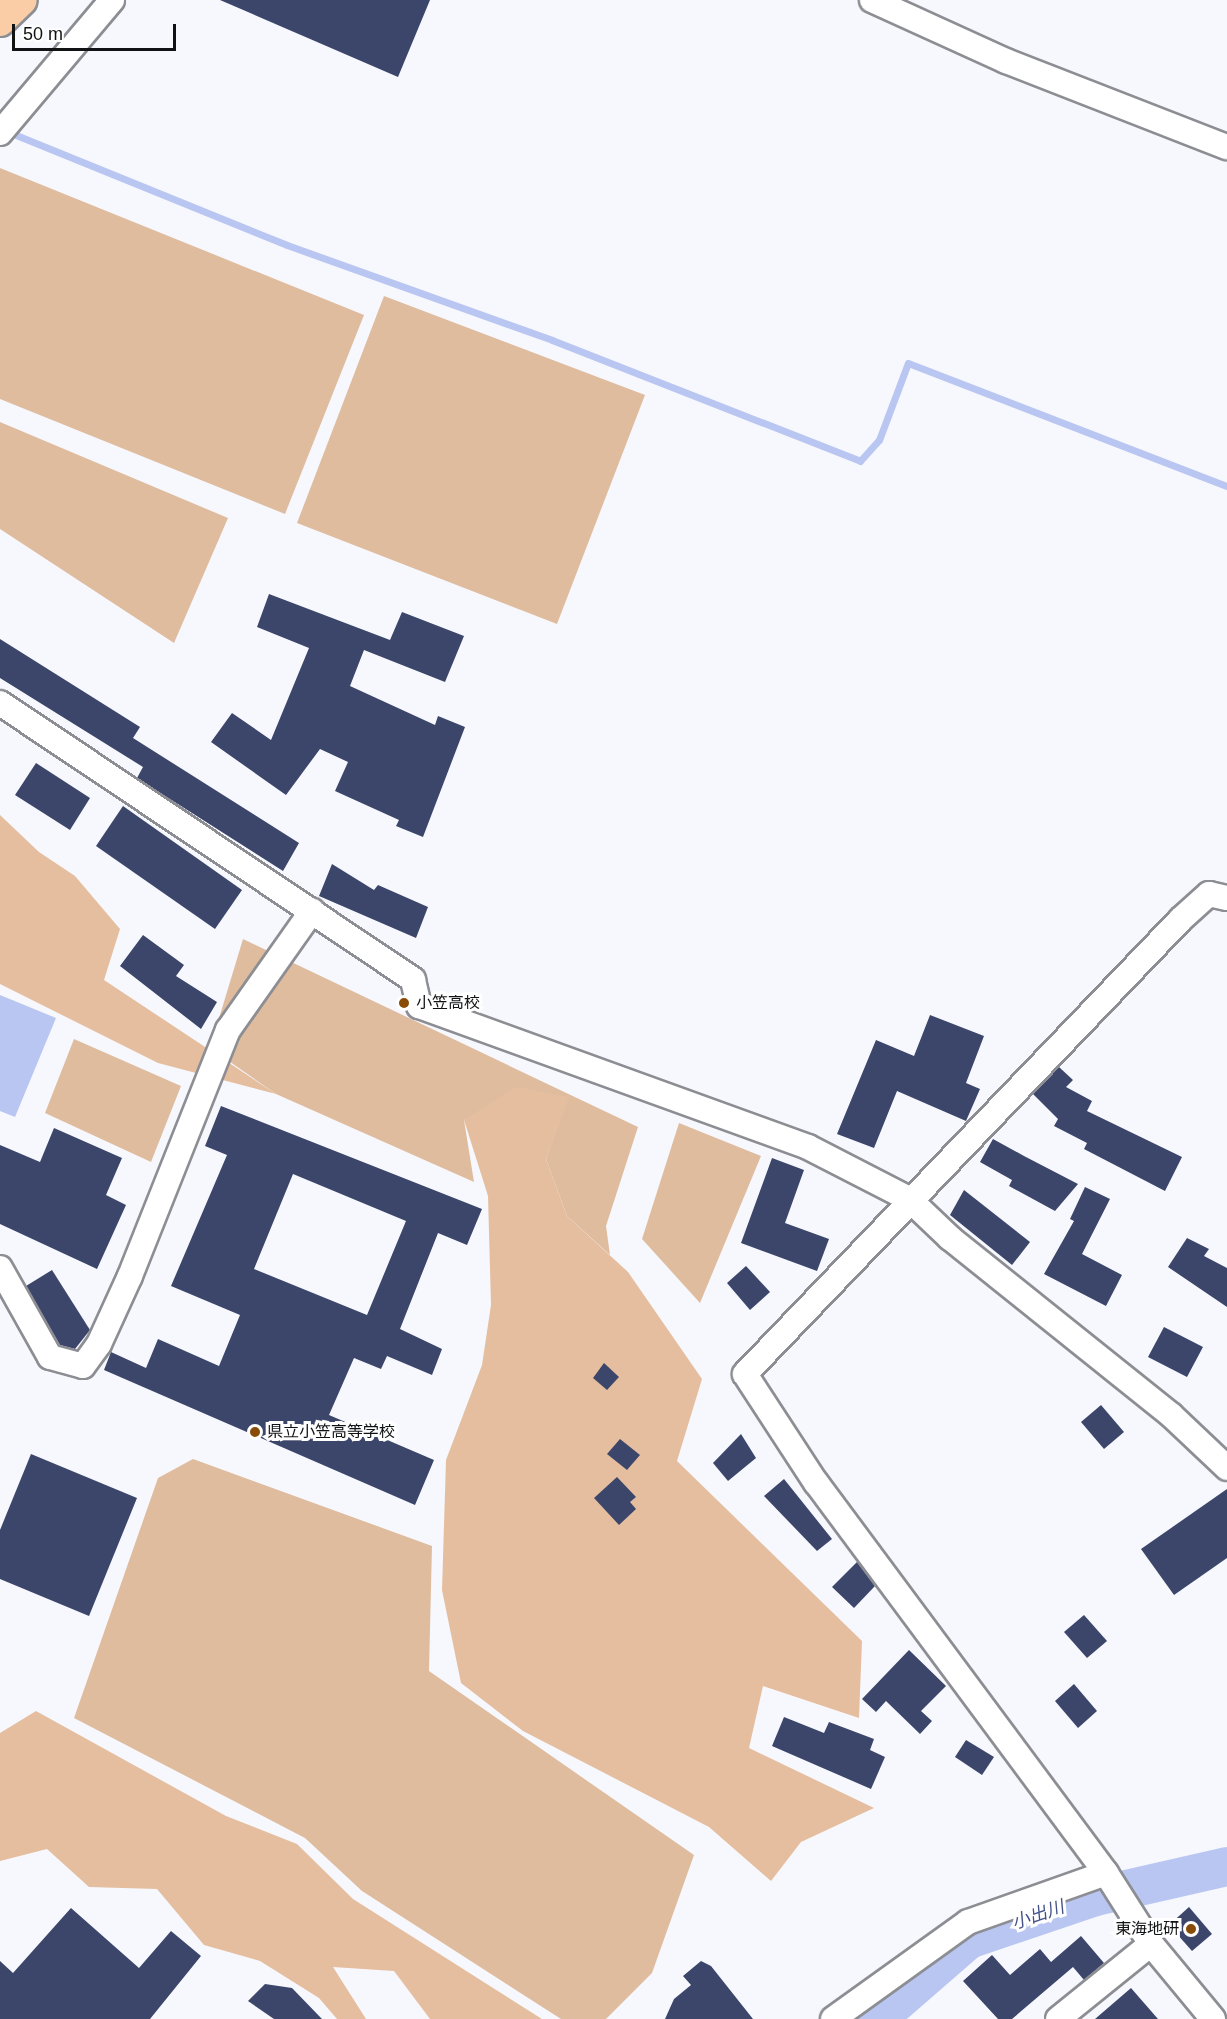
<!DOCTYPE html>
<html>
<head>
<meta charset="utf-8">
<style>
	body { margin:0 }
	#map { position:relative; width:1227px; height:2019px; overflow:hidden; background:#f6f8fd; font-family:Arial,"Noto Sans JP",sans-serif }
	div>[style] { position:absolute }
	.green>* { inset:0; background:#e0bc9f }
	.forest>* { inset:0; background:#e5be9f }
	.water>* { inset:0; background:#b9c6f1 }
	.stream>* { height:7px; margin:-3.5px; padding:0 3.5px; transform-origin:3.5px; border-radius:3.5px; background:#b9c6f1 }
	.river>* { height:39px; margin:-19.5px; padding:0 19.5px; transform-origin:19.5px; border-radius:19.5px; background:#b9c6f1 }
	.building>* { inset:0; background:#3c466a }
	.roads { filter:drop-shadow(2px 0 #8c8e93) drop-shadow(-2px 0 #8c8e93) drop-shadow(0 2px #8c8e93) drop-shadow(0 -2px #8c8e93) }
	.minor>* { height:24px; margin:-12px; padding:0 12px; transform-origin:12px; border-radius:12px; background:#fff }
	.major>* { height:30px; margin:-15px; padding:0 15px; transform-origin:15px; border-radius:15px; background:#fbcda6 }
	.dots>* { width:16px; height:16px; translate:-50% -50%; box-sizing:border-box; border:3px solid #fff; border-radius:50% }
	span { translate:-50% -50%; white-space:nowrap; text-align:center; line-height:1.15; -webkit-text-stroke:6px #fff; paint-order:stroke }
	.poi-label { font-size:16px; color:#111214 }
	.left { translate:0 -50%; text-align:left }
	.right { translate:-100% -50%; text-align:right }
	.water-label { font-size:18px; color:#445289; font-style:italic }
	.scale { position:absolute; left:12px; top:24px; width:164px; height:27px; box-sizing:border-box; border:3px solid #111214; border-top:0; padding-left:8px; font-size:18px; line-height:21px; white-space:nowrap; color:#111214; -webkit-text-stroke:4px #fff; paint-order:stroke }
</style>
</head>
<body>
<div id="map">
	<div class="green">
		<i style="clip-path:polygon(0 168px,364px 315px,285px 514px,0 399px)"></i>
		<i style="clip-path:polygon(384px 296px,645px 395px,557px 624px,297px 523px)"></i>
		<i style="clip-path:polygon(0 422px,228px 518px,174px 643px,0 529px)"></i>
		<i style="clip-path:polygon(243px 939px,638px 1127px,606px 1226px,610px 1255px,567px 1216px,546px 1159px,568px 1097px,464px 1120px,474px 1182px,276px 1094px,210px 1048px)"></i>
		<i style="clip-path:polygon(74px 1039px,181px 1086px,151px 1162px,45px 1113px)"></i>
		<i style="clip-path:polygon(679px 1123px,761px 1156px,700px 1303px,642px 1239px)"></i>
		<i style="clip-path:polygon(193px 1459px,432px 1546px,429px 1671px,694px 1855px,652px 1973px,606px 2019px,561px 2019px,362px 1891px,305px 1838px,74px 1718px,158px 1478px)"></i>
	</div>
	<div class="forest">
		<i style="clip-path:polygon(0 815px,39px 852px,75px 876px,120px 929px,104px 980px,276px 1094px,158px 1063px,0 984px)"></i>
		<i style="clip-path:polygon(516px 1087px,569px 1097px,546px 1159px,567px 1216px,628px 1272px,702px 1379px,677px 1461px,862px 1641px,859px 1718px,763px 1686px,749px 1748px,874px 1808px,801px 1842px,771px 1881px,709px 1827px,523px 1731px,461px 1683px,442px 1590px,446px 1460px,482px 1365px,491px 1305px,488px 1196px,464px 1120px)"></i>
		<i style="clip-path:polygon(36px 1711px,226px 1816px,297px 1844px,353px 1899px,542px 2019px,430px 2019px,394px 1971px,333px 1967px,366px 2019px,337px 2019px,319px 1998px,260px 1961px,204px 1945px,157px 1889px,89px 1887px,47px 1849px,0 1861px,0 1733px)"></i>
	</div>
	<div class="water">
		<i style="clip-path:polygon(0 995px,56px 1018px,15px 1117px,0 1111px)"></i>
	</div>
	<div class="stream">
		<i style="left:16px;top:135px;width:292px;rotate:22.1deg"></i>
		<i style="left:287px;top:245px;width:282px;rotate:19.7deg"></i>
		<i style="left:552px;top:340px;width:331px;rotate:21.4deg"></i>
		<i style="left:860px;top:461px;width:28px;rotate:-48deg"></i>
		<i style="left:879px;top:440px;width:82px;rotate:-69.4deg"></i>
		<i style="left:908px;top:363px;width:342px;rotate:21.1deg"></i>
	</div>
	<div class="river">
		<i style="left:876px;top:2019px;width:122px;rotate:-41deg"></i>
		<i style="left:968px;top:1939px;width:134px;rotate:-18.7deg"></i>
		<i style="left:1095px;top:1896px;width:135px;rotate:-12.8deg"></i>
	</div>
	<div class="building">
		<i style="clip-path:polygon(220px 0,430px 0,398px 77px)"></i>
		<i style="clip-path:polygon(269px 594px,390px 640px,402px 612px,464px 636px,445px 682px,364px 650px,350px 686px,435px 725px,438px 716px,465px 727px,423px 837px,396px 826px,399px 820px,335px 791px,348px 762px,320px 749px,286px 795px,211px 742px,232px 713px,271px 740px,309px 648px,257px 627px)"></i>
		<i style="clip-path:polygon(0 639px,140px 727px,133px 738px,299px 843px,283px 871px,137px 778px,143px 767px,0 678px)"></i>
		<i style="clip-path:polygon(36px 763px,90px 798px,70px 830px,15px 795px)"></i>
		<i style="clip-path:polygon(123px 806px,242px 890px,215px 929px,96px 846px)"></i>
		<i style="clip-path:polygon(332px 864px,374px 890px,378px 885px,428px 907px,416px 938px,319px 896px)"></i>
		<i style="clip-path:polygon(143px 935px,184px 965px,176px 976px,217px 1002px,201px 1029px,120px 966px)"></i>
		<i style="clip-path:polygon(930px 1015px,984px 1036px,966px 1083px,980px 1089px,966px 1121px,897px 1091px,874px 1148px,837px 1134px,876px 1040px,914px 1056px)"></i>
		<i style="clip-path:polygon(1059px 1067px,1073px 1080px,1066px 1087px,1092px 1101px,1087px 1111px,1182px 1157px,1165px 1191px,1084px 1149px,1087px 1143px,1054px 1126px,1058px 1119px,1033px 1094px)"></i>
		<i style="clip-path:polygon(evenodd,221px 1106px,482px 1209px,467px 1245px,438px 1233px,400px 1329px,442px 1349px,432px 1375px,387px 1356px,381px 1369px,354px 1358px,329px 1415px,434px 1460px,415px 1505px,104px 1370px,111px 1352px,146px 1368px,158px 1339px,219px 1366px,240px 1315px,171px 1286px,227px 1155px,205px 1146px,221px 1106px,293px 1174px,406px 1221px,367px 1315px,254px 1269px,293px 1174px)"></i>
		<i style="clip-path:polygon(54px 1128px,122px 1158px,106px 1195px,126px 1205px,97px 1269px,0 1224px,0 1145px,40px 1162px)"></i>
		<i style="clip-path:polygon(993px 1139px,1024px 1156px,1078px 1184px,1055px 1211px,1009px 1186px,1012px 1180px,980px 1162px)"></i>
		<i style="clip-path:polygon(772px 1158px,804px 1170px,785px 1223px,829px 1239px,817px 1271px,741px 1243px)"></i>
		<i style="clip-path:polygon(1085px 1187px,1110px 1199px,1082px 1254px,1122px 1275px,1106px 1306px,1044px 1274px,1074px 1221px,1070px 1219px)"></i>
		<i style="clip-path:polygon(964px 1190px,1030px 1242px,1012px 1265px,950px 1215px)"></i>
		<i style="clip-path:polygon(1187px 1238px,1209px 1249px,1204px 1256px,1227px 1268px,1227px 1307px,1168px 1267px)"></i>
		<i style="clip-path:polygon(746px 1266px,770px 1292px,750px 1310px,727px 1283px)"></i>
		<i style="clip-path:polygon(52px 1270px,90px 1330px,75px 1349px,60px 1345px,26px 1286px)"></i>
		<i style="clip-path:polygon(1164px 1327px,1203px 1347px,1187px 1377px,1148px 1357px)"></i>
		<i style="clip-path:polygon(604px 1363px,619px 1377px,607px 1390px,593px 1378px)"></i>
		<i style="clip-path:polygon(1101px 1405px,1124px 1432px,1104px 1449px,1081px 1422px)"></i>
		<i style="clip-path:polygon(741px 1434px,756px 1458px,728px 1481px,713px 1463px)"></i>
		<i style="clip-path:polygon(620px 1439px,640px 1455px,627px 1470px,607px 1454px)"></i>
		<i style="clip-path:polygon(31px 1454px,137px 1498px,89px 1616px,0 1579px,0 1530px)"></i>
		<i style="clip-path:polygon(617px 1477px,636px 1497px,630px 1502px,636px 1509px,619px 1525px,594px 1498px)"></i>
		<i style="clip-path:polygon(784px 1479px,832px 1539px,817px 1551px,764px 1496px)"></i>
		<i style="clip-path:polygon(1227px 1489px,1227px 1558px,1174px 1595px,1141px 1549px)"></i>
		<i style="clip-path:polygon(857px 1562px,875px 1586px,854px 1608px,832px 1587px)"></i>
		<i style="clip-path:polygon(1084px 1615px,1107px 1641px,1087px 1658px,1064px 1632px)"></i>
		<i style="clip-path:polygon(909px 1650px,946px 1686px,921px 1711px,932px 1721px,920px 1734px,886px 1701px,876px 1712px,862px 1699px)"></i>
		<i style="clip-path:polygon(1074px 1684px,1097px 1711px,1078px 1728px,1055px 1701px)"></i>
		<i style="clip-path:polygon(784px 1717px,824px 1733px,829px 1722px,874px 1739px,870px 1750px,885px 1757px,871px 1789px,772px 1746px)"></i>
		<i style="clip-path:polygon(966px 1740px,994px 1757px,982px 1775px,955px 1757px)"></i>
		<i style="clip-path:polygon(1189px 1907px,1212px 1934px,1192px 1951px,1169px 1925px)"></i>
		<i style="clip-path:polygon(71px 1908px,139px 1968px,171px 1931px,201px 1956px,150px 2019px,0 2019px,0 1961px,13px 1973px)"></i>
		<i style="clip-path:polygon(1081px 1936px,1104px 1963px,1084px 1980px,1073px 1967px,1012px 2019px,998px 2019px,963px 1981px,992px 1955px,1010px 1975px,1040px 1949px,1051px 1962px)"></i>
		<i style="clip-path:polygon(701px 1961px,711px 1966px,753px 2019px,665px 2019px,674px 1999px,691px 1985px,683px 1976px)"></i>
		<i style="clip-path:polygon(265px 1984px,292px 1988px,322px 2019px,274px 2019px,248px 2001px)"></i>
		<i style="clip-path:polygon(1131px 1988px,1158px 2019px,1095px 2019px)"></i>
	</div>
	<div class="roads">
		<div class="minor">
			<i style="left:872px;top:0;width:147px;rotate:24.5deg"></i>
			<i style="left:1006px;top:61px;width:237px;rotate:21.3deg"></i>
			<i style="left:0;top:133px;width:174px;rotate:-49.9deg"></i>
			<i style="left:0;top:703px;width:497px;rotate:33.8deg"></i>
			<i style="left:413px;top:980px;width:27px;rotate:77deg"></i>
			<i style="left:419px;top:1006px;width:414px;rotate:19.9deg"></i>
			<i style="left:808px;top:1147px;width:114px;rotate:27.2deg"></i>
			<i style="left:909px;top:1199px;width:57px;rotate:43.6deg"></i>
			<i style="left:950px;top:1238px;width:283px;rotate:38.7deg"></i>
			<i style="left:1171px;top:1415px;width:77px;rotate:43.4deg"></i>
			<i style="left:0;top:1268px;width:102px;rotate:60.7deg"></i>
			<i style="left:50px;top:1357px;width:34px;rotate:15deg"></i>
			<i style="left:83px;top:1366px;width:27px;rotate:-54deg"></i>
			<i style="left:99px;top:1344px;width:75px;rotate:-65.5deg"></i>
			<i style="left:130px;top:1276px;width:265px;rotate:-68.3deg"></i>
			<i style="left:228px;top:1030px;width:146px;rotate:-54.8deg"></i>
			<i style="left:833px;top:2019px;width:166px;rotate:-35.7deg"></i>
			<i style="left:968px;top:1922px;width:146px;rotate:-19.5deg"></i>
			<i style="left:1058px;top:2019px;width:119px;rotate:-38.9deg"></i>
			<i style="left:1213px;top:2019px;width:97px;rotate:-129.6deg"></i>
			<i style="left:1151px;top:1944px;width:84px;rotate:-122.4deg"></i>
			<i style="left:1106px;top:1873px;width:486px;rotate:-126.6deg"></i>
			<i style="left:816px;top:1483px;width:130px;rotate:-123.1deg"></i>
			<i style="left:745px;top:1374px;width:629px;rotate:-46.22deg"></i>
			<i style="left:1180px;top:920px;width:39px;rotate:-42deg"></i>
			<i style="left:1209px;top:894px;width:18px;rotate:13deg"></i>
		</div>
		<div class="major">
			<i style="left:0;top:21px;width:30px;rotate:-44deg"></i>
		</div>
	</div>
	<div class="dots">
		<i style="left:404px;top:1003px;background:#884c07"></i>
		<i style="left:255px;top:1432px;background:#884c07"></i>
		<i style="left:1191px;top:1929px;background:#884c07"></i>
	</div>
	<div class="poi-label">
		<span class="left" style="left:416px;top:1003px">小笠高校</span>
		<span class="left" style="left:267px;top:1432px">県立小笠高等学校</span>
		<span class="right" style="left:1179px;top:1929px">東海地研</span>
	</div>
	<div class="water-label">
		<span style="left:1038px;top:1915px;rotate:-19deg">小出川</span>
	</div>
	<div class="scale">50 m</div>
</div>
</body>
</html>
